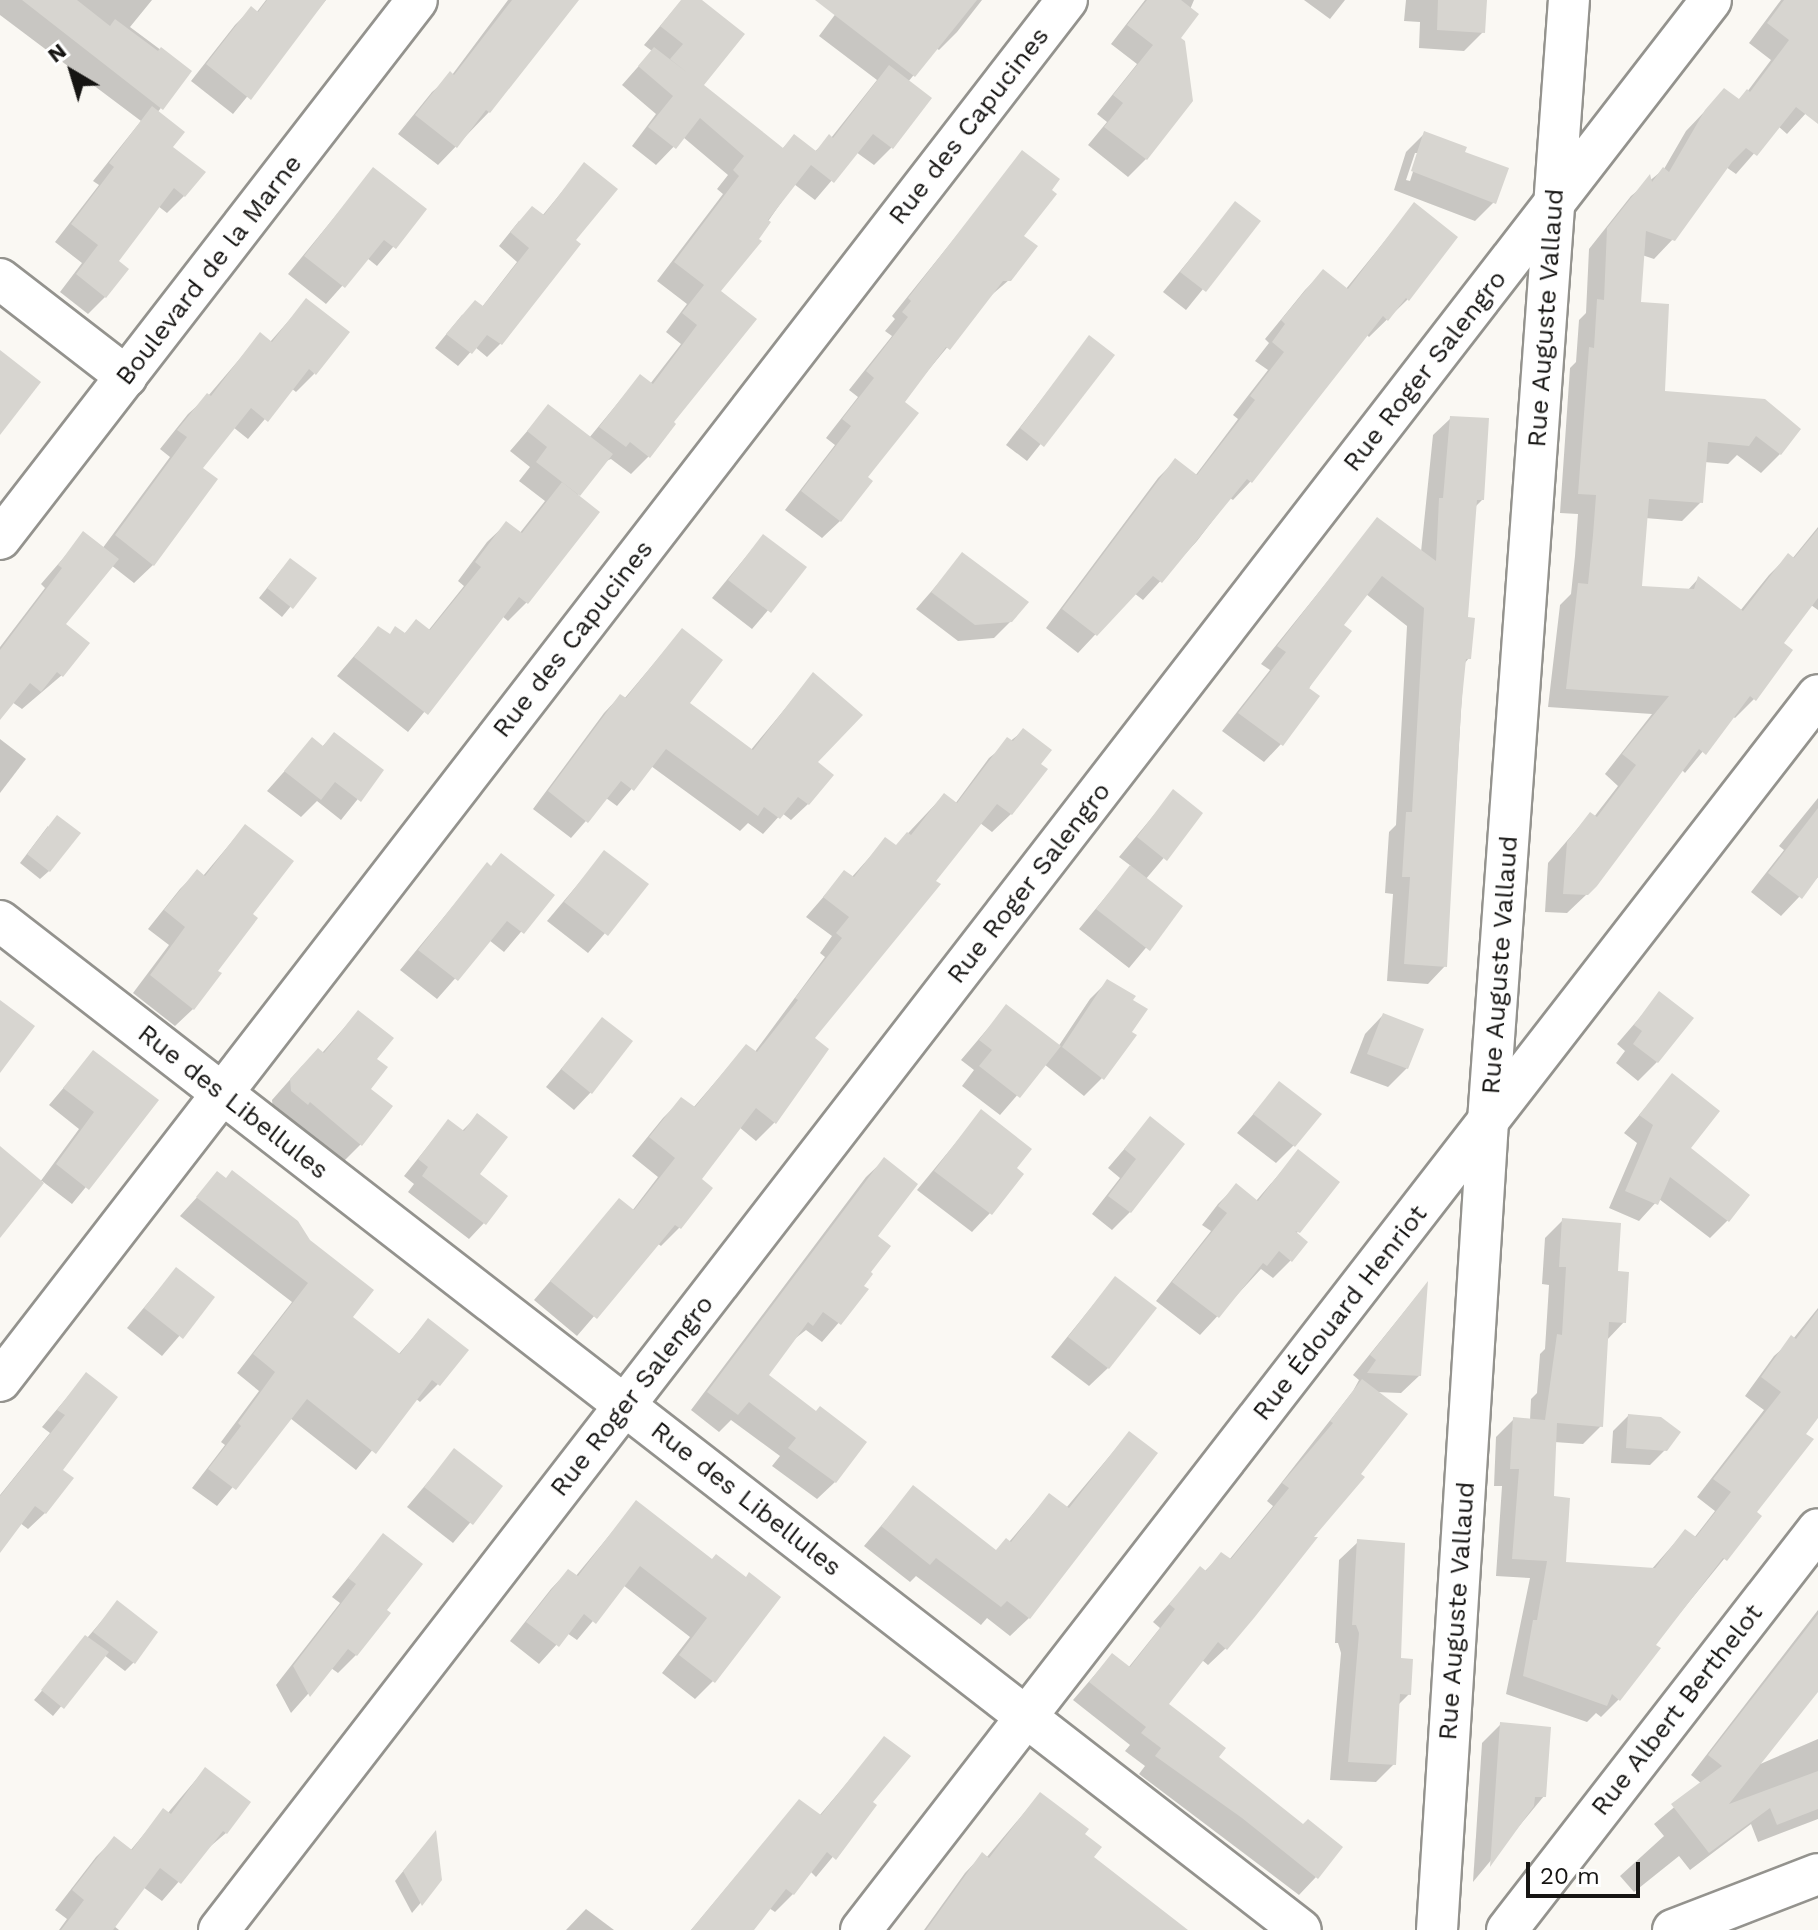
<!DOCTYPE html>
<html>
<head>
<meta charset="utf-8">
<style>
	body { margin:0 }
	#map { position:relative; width:1818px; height:1930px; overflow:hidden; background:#faf8f3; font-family:"Work Sans",sans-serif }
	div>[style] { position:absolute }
	.shadow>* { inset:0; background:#0003 }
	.building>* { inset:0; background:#d7d5d0 }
	.roads { filter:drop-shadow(2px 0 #94938e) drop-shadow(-2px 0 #94938e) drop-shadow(0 2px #94938e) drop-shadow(0 -2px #94938e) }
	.minor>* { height:40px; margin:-20px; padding:0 20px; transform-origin:20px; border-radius:20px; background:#fff }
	span { translate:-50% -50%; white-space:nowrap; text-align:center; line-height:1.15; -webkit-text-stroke:7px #fff; paint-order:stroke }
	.street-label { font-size:26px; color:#161513 }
	.north { position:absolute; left:32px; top:32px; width:80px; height:80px; -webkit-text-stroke:6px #fff; paint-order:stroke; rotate:322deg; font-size:22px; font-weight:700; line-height:32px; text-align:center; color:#161513 }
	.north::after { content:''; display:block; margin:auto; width:28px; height:36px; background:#161513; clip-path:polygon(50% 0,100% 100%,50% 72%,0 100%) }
	.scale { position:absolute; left:1526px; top:1862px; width:114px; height:36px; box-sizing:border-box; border:4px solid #161513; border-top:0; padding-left:10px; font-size:24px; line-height:28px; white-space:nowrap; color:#161513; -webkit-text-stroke:6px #fff; paint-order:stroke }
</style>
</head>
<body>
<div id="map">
	<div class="shadow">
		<i style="clip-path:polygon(0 0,152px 0,130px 27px,189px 71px,157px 113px,184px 196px,167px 213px,158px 206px,116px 262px,105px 297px,88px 314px,60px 292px,82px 263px,55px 242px,99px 185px,93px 181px,141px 121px,0 15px)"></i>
		<i style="clip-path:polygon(266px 0,326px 0,233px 114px,191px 81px,235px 25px,251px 9px,256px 13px)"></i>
		<i style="clip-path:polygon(508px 0,577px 0,489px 112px,438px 165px,398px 134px,432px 92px,452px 75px)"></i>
		<i style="clip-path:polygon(682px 0,698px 0,701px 86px,782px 149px,795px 136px,814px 152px,831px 138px,877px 80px,819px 36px,846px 0,982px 0,957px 32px,939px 50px,936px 48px,908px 82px,891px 148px,874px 165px,856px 152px,815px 200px,794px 184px,719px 292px,671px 422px,649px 456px,631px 474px,611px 459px,604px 462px,577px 496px,527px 602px,508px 621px,502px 616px,408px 732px,337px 676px,378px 628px,389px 636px,403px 635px,416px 622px,428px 631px,464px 586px,458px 581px,487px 542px,506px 524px,519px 534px,545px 501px,519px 481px,530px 467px,510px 451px,548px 407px,589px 438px,640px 376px,650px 384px,681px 344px,666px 332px,687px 304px,657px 281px,723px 194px,717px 189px,728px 175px,683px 137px,656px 165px,632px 146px,656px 114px,622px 85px,652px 51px,644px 45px)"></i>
		<i style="clip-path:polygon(1145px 0,1194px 0,1178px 38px,1146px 159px,1128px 177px,1088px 145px,1107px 122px,1097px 114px,1137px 64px,1111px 44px)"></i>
		<i style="clip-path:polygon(1304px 0,1345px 0,1330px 19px)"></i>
		<i style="clip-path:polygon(1406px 0,1485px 0,1483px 32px,1464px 51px,1419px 48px,1420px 22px,1404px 21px)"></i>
		<i style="clip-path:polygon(1781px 0,1818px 0,1818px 100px,1787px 134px,1778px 126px,1736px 174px,1726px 167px,1673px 239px,1654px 259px,1642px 255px,1639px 304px,1663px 393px,1764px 401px,1780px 454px,1761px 473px,1737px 455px,1728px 464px,1704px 462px,1701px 502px,1682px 521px,1645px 518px,1640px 588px,1687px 591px,1698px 579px,1740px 611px,1769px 575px,1788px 556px,1792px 559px,1818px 527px,1818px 610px,1811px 605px,1781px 643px,1754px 699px,1735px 718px,1732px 716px,1685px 773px,1681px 769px,1587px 894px,1567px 913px,1545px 912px,1548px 863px,1590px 814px,1594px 817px,1618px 786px,1605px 774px,1652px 714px,1548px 707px,1560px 605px,1571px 594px,1575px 556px,1578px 514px,1560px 513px,1570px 368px,1576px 362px,1579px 320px,1586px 313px,1589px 249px,1631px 196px,1664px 169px,1686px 131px,1724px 91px,1737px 101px,1747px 92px,1771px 60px,1749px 43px)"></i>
		<i style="clip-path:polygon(evenodd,1425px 133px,1462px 153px,1494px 202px,1475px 221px,1394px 190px,1406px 152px,1425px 133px,1415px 153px,1419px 153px,1410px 181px,1406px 180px,1415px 153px)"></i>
		<i style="clip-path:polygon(1023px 153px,1021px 236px,1009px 280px,988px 298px,902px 402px,865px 478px,840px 521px,822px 538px,785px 510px,835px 445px,826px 438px,858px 397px,849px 390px,892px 336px,885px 331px,895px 319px,892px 316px)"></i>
		<i style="clip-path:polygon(584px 165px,573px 241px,578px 245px,500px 344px,487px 357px,475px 347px,458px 366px,435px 348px,462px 315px,482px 307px,517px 262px,499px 246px,519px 221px,542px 216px)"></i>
		<i style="clip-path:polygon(373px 170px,425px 209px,377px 266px,367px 258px,326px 304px,288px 274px)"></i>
		<i style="clip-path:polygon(1235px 204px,1258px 221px,1186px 310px,1163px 292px)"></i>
		<i style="clip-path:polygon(1414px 205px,1455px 237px,1407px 300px,1369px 337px,1366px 334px,1250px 482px,1233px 500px,1230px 498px,1197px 541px,1143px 600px,1134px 593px,1078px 653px,1046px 628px,1158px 478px,1175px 461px,1195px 476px,1238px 419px,1233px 415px,1268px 370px,1255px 361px,1269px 343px,1265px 339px,1305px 290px,1323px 272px,1345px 290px)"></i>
		<i style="clip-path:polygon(306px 301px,314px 374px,296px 392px,291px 388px,248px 439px,233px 427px,201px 468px,153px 565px,134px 583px,111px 565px,64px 625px,62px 675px,22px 709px,12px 702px,0 716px,0 647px,45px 588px,41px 584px,84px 534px,102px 549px,170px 457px,160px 449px,188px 414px,208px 396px,260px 335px,270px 342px)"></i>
		<i style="clip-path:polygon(1090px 337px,1112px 355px,1027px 461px,1006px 445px)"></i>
		<i style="clip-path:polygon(1451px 418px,1482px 500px,1475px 507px,1466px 619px,1469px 658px,1464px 664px,1445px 966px,1428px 984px,1387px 981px,1393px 894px,1385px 893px,1389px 832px,1396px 825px,1407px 626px,1366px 594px,1341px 625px,1281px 744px,1264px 762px,1222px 731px,1270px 670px,1261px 664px,1377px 520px,1421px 552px,1433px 435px)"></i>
		<i style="clip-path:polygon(763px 536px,804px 568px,752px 629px,712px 598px)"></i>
		<i style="clip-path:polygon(963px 555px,1011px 621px,994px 638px,958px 641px,916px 609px)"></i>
		<i style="clip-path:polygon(282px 569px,314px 578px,282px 617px,259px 598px)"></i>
		<i style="clip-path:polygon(682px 630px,687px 703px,750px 751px,813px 675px,815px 762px,808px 804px,791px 820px,782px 813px,763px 834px,748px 823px,740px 831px,651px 766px,617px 806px,606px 798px,571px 838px,533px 809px,604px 713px,620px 696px,624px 699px)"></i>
		<i style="clip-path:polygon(1023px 731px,1011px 814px,992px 832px,980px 823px,812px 1039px,774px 1123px,756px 1141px,739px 1127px,699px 1179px,711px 1188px,679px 1228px,661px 1246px,657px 1243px,577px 1336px,534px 1300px,619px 1201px,632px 1211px,658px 1177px,632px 1156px,663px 1118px,682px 1099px,693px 1108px,746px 1046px,754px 1053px,825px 957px,820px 953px,832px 936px,806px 917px,845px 872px,851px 878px,885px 840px,895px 847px,944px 795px,955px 804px,989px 758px)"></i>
		<i style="clip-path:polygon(334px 734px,381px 770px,341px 820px,317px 801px,301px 817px,267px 791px,312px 740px,322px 747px)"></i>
		<i style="clip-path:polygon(0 739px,26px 759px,0 793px)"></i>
		<i style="clip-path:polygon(1173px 792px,1201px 814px,1145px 880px,1180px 907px,1129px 968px,1079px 929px,1131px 866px,1119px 857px)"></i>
		<i style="clip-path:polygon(1818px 798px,1818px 877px,1781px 916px,1751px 892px,1784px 850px,1779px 846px)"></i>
		<i style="clip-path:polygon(48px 826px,49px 871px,40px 879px,20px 863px)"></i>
		<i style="clip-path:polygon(245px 826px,250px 914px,193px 1009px,175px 1026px,133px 993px,169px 945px,148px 929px,180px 889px,197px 872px,203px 876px)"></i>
		<i style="clip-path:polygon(605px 852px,646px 885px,588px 953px,547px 921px)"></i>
		<i style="clip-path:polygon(487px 865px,552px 895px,504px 952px,489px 940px,437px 999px,400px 970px)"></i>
		<i style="clip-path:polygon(1108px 981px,1102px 1078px,1084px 1096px,1044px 1064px,1000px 1115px,962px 1086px,974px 1070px,961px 1060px,1006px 1007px,1058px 1047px,1090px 999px)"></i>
		<i style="clip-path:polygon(1660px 994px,1657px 1062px,1638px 1081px,1616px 1063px,1625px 1051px,1617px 1044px)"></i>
		<i style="clip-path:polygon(358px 1012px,375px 1059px,361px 1144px,342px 1163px,290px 1119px,288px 1122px,273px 1110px,272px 1100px,302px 1066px,322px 1053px)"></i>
		<i style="clip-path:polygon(1383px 1015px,1407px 1068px,1388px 1087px,1350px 1073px,1365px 1034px)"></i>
		<i style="clip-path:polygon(602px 1020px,591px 1092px,574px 1110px,546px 1087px)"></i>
		<i style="clip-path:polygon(93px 1053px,156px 1101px,72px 1204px,42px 1181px,0 1235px,0 1150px,40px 1182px,79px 1129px,49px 1105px)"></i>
		<i style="clip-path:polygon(1672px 1076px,1688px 1148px,1728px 1220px,1710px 1238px,1659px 1199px,1639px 1221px,1609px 1208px,1637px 1143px,1624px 1133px)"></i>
		<i style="clip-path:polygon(1279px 1084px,1294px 1145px,1276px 1163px,1237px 1133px)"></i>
		<i style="clip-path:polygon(981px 1112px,1015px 1169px,990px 1213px,972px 1232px,917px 1190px)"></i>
		<i style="clip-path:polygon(477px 1116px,477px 1175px,484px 1223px,469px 1239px,408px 1192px,414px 1184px,404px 1176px,448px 1121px,462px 1131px)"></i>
		<i style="clip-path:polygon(1150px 1119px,1130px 1212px,1112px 1230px,1092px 1214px,1120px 1178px,1108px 1168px)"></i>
		<i style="clip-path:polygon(1298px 1152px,1337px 1182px,1296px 1234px,1291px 1260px,1273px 1278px,1261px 1269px,1200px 1335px,1156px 1301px,1211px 1231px,1202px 1225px,1218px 1204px,1236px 1186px,1256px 1201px)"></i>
		<i style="clip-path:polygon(884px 1160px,875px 1236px,861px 1286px,867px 1290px,822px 1342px,806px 1330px,792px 1341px,766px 1375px,835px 1482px,817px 1499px,772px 1466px,780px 1456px,731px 1420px,719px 1432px,691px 1410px,866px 1177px)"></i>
		<i style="clip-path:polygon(218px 1174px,350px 1318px,398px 1355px,428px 1320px,438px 1384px,420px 1402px,415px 1398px,356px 1470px,290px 1418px,217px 1506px,192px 1488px,225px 1445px,221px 1442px,259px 1391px,237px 1373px,292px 1302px,180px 1216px)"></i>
		<i style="clip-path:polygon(1563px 1220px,1616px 1272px,1624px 1322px,1606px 1341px,1601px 1426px,1583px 1444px,1554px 1442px,1552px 1498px,1563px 1564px,1651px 1570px,1685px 1531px,1694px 1538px,1715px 1511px,1697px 1497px,1764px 1410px,1745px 1396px,1774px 1356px,1793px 1339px,1818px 1308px,1818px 1415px,1754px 1512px,1759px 1516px,1654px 1645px,1619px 1699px,1601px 1717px,1596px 1713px,1587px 1722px,1506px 1694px,1530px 1578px,1496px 1576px,1502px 1486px,1494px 1486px,1496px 1437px,1514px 1419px,1530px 1420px,1531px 1399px,1537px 1393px,1540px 1354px,1545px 1349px,1549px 1285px,1542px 1284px,1545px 1238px)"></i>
		<i style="clip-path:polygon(176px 1269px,212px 1298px,162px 1356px,127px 1328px)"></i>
		<i style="clip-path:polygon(1115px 1278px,1108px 1368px,1089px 1386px,1051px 1357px)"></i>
		<i style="clip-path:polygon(1425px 1286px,1420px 1375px,1401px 1393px,1375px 1392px,1310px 1538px,1226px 1648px,1208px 1665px,1202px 1660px,1166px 1705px,1216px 1758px,1316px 1877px,1299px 1895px,1139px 1774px,1145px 1766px,1125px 1751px,1130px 1745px,1073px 1700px,1112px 1655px,1128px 1668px,1160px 1628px,1153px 1622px,1200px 1569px,1204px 1572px,1221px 1555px,1229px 1560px,1273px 1506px,1267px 1501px,1353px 1391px,1359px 1380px,1353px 1375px)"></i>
		<i style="clip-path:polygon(86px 1375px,45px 1513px,28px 1529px,20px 1523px,0 1549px,0 1495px,50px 1433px,42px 1427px)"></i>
		<i style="clip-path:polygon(1628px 1416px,1665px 1450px,1650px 1465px,1611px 1463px,1613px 1431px)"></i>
		<i style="clip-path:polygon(1129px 1433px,1029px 1618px,1010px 1636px,987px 1618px,981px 1625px,916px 1576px,910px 1582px,864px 1546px,913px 1488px,995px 1552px,1009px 1542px,1049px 1495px,1066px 1508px)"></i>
		<i style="clip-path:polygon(454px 1451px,500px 1487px,453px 1543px,407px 1507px)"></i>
		<i style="clip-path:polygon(636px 1503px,712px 1561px,713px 1681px,695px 1699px,662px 1673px,690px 1637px,623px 1585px,577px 1640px,567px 1633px,539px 1664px,510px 1641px,551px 1589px,568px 1571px,575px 1577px)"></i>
		<i style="clip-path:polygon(383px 1536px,384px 1610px,356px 1655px,338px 1673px,331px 1668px,291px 1713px,276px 1685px,340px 1603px,332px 1597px)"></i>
		<i style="clip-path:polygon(1358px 1542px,1409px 1694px,1397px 1706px,1394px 1764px,1376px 1782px,1330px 1780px,1341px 1653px,1338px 1643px,1335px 1643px,1339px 1560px)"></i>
		<i style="clip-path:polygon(117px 1603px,134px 1662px,125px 1671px,104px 1655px,53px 1716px,34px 1700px)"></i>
		<i style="clip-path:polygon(1818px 1610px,1818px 1686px,1758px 1765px,1818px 1739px,1818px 1819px,1758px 1842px,1751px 1824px,1690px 1870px,1679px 1856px,1634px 1892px,1620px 1876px,1664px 1836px,1654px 1824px,1702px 1784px,1691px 1775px)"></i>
		<i style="clip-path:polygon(1501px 1724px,1544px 1796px,1473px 1882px,1482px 1743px)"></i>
		<i style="clip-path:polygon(885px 1738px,870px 1802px,875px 1806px,816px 1877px,810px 1871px,793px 1894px,775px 1912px,769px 1908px,752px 1930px,691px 1930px,799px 1801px,819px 1816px)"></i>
		<i style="clip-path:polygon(205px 1769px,226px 1833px,206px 1850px,162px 1901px,143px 1887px,114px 1926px,119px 1930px,59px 1930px,67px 1919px,55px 1910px,96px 1857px,114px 1839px,130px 1851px,163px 1811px,167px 1814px)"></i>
		<i style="clip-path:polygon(1040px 1794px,1083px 1835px,1092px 1857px,1186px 1930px,924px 1930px,965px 1873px,982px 1855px,986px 1858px)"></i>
		<i style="clip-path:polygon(434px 1834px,440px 1880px,412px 1913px,395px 1881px)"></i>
		<i style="clip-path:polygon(586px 1909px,614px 1930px,566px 1930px)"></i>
	</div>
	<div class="building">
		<i style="clip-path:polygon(22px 0,77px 0,110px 26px,115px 19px,158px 51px,161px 47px,192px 71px,163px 110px)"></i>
		<i style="clip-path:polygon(267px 0,326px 0,251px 100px,206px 64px,251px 6px,258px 12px)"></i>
		<i style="clip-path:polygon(512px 0,579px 0,490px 113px,486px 110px,457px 148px,415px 115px,450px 71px,454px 75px)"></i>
		<i style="clip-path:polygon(681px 0,702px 0,745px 34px,704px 85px,783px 148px,794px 134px,816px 151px,829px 134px,833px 138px,889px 65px,932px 98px,893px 149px,873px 134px,834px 183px,811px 165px,768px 220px,771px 222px,759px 239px,762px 241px,721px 291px,757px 319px,674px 422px,676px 424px,650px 458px,630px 442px,626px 447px,599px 427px,640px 374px,653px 384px,697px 325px,682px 313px,704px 285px,674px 262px,739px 176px,733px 170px,744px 156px,700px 118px,676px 149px,648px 127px,673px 96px,638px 66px,654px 47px,689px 74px,670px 59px,683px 44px,660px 26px)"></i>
		<i style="clip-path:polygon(815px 0,977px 0,915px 77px)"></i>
		<i style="clip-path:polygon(1147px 0,1181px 0,1199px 14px,1181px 38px,1185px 41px,1193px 101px,1147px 160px,1104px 127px,1123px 103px,1113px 95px,1153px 45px,1127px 25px)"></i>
		<i style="clip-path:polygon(1438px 0,1487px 0,1485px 33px,1437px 30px)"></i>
		<i style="clip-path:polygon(1784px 0,1818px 0,1818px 124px,1796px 107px,1757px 156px,1746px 148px,1732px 162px,1675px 241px,1646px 231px,1641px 302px,1669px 304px,1665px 391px,1765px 399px,1801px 429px,1781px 455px,1756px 436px,1749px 446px,1708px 442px,1703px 503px,1649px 499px,1642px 586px,1694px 589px,1698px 576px,1743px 611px,1788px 553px,1794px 558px,1818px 529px,1818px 598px,1784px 643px,1793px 650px,1756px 701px,1750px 696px,1706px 755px,1699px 749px,1597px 886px,1588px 895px,1563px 894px,1567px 842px,1590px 812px,1597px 817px,1636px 765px,1622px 754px,1669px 696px,1566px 689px,1578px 583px,1588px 584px,1593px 535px,1596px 495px,1578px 494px,1589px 347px,1594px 348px,1597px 299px,1604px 300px,1607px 228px,1650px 174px,1652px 182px,1663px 167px,1669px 172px,1705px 110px,1724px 88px,1739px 99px,1747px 89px,1750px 92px,1789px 40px,1767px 23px)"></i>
		<i style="clip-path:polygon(152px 106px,185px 132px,173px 147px,206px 172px,185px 197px,174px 188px,119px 261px,129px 269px,106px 298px,76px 274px,98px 245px,107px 252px,71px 224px,114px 167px,109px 163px)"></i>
		<i style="clip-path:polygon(1424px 131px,1467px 147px,1465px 152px,1509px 168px,1496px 204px,1411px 171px)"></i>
		<i style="clip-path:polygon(1022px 150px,1060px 179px,1052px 190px,1057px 194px,1024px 236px,1038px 246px,1011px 281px,1003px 281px,950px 350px,946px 347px,905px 402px,919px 413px,868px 477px,873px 481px,841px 522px,801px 491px,851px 426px,842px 419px,874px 378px,866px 371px,908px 317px,902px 312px,911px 301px,908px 298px)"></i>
		<i style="clip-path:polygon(584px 162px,618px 189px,576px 240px,581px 244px,502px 345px,487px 335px,472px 354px,446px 334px,475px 300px,483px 306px,529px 248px,510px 232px,532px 206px,544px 215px)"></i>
		<i style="clip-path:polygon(373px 167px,427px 209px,396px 249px,384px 240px,345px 288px,304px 256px)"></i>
		<i style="clip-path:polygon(1235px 201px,1261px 221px,1206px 292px,1180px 272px)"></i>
		<i style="clip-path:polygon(1414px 202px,1458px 237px,1409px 301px,1406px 298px,1388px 321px,1383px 316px,1252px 483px,1247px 479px,1162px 583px,1153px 576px,1097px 636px,1062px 609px,1175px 458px,1197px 475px,1255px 400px,1250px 396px,1284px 352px,1272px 342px,1285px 324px,1281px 320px,1323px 269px,1348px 289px)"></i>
		<i style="clip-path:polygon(306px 298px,350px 332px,316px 375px,309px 369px,268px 422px,251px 408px,203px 468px,218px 479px,154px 566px,115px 535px,187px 437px,177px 430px,207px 393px,211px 396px,260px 332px,272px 342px)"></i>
		<i style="clip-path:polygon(1089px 335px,1115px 355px,1044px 447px,1020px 428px)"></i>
		<i style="clip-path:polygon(0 350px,41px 382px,0 435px)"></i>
		<i style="clip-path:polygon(548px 404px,613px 454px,580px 496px,536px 462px,547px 447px,527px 431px)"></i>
		<i style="clip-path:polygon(1450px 416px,1489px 418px,1484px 500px,1477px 500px,1468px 617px,1475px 618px,1471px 659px,1466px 659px,1461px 709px,1447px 967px,1404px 964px,1410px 877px,1402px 877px,1406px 812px,1412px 812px,1424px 608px,1382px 576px,1344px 625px,1352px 631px,1309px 688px,1320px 696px,1283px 746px,1238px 713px,1286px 652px,1277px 646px,1377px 517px,1436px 561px,1439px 498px,1443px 498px)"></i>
		<i style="clip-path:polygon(562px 482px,600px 512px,528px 604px,519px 597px,428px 715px,354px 657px,378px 626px,390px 634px,395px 626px,405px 633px,416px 619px,430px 630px,481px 567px,475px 562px,506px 521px,522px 533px)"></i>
		<i style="clip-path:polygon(83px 531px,119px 559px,66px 624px,90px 643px,63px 677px,57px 672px,41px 692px,30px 683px,0 720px,0 650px,62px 568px,58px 565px)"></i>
		<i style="clip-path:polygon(763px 534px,807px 567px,771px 613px,728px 580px)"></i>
		<i style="clip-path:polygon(962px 552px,1029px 602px,1012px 622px,975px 625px,931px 592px)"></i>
		<i style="clip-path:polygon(290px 558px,317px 578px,293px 609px,267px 588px)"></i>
		<i style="clip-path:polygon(682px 628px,723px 660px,690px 703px,753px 750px,813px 672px,863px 715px,818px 762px,834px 775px,809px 805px,798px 797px,780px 819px,764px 807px,758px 816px,666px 749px,634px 791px,621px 781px,588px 823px,548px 791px,620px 694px,626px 698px)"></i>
		<i style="clip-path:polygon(1023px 728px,1052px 750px,1041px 764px,1048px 769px,1012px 815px,997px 804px,936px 881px,941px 884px,815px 1038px,829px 1049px,776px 1124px,756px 1108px,702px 1179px,713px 1188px,681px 1229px,675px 1225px,597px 1319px,550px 1281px,619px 1198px,634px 1210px,675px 1158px,649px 1137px,681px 1097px,695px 1107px,746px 1044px,757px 1052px,798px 1000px,795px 998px,842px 938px,836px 933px,849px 917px,823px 897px,844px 870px,854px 877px,885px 837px,896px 845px,907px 832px,911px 835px,944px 793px,957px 803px,1007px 737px,1013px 741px)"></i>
		<i style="clip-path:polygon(334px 732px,384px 770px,361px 802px,335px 782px,321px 800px,284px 771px,312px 737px,323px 746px)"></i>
		<i style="clip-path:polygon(1173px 789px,1203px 813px,1167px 861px,1137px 837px)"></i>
		<i style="clip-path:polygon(1818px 808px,1818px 877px,1802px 899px,1768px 873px)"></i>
		<i style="clip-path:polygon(57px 815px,81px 833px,50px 872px,27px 854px)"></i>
		<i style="clip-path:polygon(245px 824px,294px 861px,253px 914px,258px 918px,218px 971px,222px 973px,194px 1010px,150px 975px,185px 927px,164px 910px,197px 869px,205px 876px)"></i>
		<i style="clip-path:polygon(604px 850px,649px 884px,608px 936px,564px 902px)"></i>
		<i style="clip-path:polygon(501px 853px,555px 895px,524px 934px,507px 921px,458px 981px,418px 950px,487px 862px,491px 866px)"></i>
		<i style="clip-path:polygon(1130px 865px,1183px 906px,1150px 951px,1096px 909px)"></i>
		<i style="clip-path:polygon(1107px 979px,1136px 996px,1133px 1000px,1148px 1009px,1132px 1032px,1137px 1035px,1104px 1080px,1062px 1047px)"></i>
		<i style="clip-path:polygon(1659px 991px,1694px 1018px,1658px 1063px,1633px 1044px,1642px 1031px,1634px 1025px)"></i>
		<i style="clip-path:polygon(0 1000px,35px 1026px,0 1073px)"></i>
		<i style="clip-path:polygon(1006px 1004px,1061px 1046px,1020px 1098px,979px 1066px,992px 1050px,979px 1040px)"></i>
		<i style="clip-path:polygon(358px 1010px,394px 1038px,377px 1059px,388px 1067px,371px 1089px,393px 1106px,362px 1146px,310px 1102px,308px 1105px,291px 1091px,290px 1079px,318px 1048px,324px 1053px)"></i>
		<i style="clip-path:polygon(1383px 1013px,1424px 1029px,1408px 1069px,1367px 1054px)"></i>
		<i style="clip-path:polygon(602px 1017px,633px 1041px,592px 1094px,561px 1069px)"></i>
		<i style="clip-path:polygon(93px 1050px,159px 1100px,89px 1190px,56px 1164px,94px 1112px,63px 1088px)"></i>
		<i style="clip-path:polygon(1672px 1073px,1720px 1111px,1691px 1148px,1750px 1195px,1729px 1222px,1670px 1177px,1658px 1205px,1625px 1191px,1653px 1125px,1639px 1115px)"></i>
		<i style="clip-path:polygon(1279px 1081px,1322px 1114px,1295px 1147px,1253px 1114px)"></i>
		<i style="clip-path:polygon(981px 1109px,1032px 1149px,1017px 1168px,1024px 1174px,992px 1215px,934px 1171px)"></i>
		<i style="clip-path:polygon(477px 1113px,508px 1137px,480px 1174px,508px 1196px,486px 1225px,422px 1176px,428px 1167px,418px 1159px,448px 1119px,464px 1131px)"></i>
		<i style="clip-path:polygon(1150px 1116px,1185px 1144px,1131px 1213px,1108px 1196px,1136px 1159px,1124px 1149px)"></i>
		<i style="clip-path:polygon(0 1146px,44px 1183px,0 1238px)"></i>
		<i style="clip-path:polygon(1298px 1149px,1340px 1182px,1300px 1233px,1295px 1231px,1308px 1242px,1292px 1262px,1279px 1251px,1267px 1266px,1263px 1263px,1219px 1318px,1172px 1282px,1227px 1213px,1218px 1206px,1236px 1183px,1258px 1201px)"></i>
		<i style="clip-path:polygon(884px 1157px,918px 1184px,878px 1236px,891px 1246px,871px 1272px,873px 1274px,864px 1286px,869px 1289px,841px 1325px,823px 1312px,813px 1326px,808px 1322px,769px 1375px,816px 1411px,820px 1406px,867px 1442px,836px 1483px,788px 1448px,796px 1438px,749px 1402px,738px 1415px,707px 1392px)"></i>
		<i style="clip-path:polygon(232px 1170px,298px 1221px,310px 1240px,374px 1290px,353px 1317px,400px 1354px,428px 1318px,469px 1350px,440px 1386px,432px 1380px,376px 1454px,307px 1399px,236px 1490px,208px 1469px,241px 1426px,238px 1423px,275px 1372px,253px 1354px,308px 1283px,196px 1197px,217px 1171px,226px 1178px)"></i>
		<i style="clip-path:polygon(1562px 1218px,1621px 1223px,1618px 1271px,1629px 1272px,1626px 1323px,1609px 1322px,1603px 1427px,1557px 1423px,1554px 1496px,1570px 1498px,1566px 1562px,1655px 1568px,1685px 1529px,1696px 1537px,1731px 1492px,1713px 1479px,1781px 1392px,1761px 1377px,1791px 1335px,1796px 1339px,1818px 1310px,1818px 1418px,1806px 1434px,1814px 1439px,1757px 1512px,1762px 1516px,1727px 1561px,1723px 1558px,1656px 1645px,1661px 1648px,1620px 1701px,1612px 1694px,1607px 1706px,1523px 1676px,1533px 1620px,1537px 1620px,1547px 1561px,1512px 1559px,1519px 1469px,1510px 1469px,1513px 1417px,1545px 1420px,1557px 1334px,1562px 1335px,1566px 1267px,1559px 1267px)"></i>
		<i style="clip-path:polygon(176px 1267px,215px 1297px,183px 1339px,144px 1308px)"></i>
		<i style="clip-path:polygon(1115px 1276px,1157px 1308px,1109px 1369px,1068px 1337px)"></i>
		<i style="clip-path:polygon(1428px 1281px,1421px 1376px,1367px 1373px,1376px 1360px,1370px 1355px)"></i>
		<i style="clip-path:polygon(86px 1372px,118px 1397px,63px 1470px,74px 1478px,46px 1514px,35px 1506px,0 1553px,0 1496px,65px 1415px,57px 1410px)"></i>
		<i style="clip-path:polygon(1362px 1379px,1408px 1414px,1361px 1474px,1365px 1477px,1314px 1537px,1318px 1537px,1254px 1618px,1227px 1650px,1218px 1642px,1169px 1704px,1226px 1748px,1219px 1757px,1303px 1824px,1308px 1819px,1343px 1847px,1318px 1879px,1242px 1818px,1155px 1756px,1161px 1748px,1141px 1733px,1146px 1727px,1089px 1682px,1112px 1653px,1130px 1667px,1175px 1609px,1169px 1604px,1200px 1566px,1206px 1571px,1221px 1552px,1231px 1559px,1289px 1488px,1282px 1483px,1333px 1423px,1330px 1421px)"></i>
		<i style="clip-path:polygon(1628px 1414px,1661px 1417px,1681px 1432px,1667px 1451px,1626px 1448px)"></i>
		<i style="clip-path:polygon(1129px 1431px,1158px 1453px,1030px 1619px,1007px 1601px,1001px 1607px,936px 1558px,930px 1565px,881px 1526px,913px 1485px,996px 1550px,1006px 1538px,1011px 1542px,1049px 1493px,1069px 1508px)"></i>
		<i style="clip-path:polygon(454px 1448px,503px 1486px,473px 1525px,424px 1487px)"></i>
		<i style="clip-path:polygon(636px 1500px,712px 1559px,716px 1554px,746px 1577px,749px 1572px,781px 1597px,715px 1683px,679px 1655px,707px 1618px,640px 1566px,596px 1624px,584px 1614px,559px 1647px,526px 1622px,568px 1569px,578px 1576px)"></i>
		<i style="clip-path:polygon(383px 1533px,423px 1564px,387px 1610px,391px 1613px,357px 1656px,348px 1649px,310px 1697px,293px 1666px,356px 1584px,348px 1578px)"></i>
		<i style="clip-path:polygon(1357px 1539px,1405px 1543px,1401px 1658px,1413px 1659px,1411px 1695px,1400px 1694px,1396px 1765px,1348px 1762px,1359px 1633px,1356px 1625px,1352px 1625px)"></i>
		<i style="clip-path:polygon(117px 1600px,158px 1632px,135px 1664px,93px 1632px)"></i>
		<i style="clip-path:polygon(1818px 1614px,1818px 1692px,1729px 1804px,1818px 1771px,1818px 1809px,1777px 1825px,1770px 1808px,1709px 1853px,1671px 1804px,1722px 1766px,1708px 1755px)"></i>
		<i style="clip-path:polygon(85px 1635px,109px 1652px,64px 1709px,41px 1690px)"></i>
		<i style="clip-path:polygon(1500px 1722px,1551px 1727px,1546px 1797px,1535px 1797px,1534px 1806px,1490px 1867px)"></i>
		<i style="clip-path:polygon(884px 1736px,911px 1756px,873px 1802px,877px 1805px,836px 1860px,827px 1852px,794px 1895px,786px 1889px,754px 1930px,691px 1930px,799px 1799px,821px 1815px)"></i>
		<i style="clip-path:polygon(205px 1767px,251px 1802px,227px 1834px,223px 1831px,181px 1884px,160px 1868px,113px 1930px,61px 1930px,84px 1900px,72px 1890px,114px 1836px,132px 1850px,163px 1808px,171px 1814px)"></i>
		<i style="clip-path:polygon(1040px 1792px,1089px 1829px,1085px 1834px,1102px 1847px,1094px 1857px,1188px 1930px,926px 1930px,982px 1852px,989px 1858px)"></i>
		<i style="clip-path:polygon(436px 1830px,442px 1880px,422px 1906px,403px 1871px)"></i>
	</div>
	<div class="roads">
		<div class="minor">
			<i style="left:0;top:279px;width:160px;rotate:37.7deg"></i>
			<i style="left:0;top:539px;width:681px;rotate:-52.27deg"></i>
			<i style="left:0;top:921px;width:1646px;rotate:37.8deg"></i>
			<i style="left:0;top:1381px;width:1745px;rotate:-52.31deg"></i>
			<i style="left:219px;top:1930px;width:2439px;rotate:-52.29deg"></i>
			<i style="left:861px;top:1930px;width:1562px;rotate:-52.23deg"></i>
			<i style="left:1437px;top:1930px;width:811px;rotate:-86.39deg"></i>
			<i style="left:1488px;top:1121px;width:1124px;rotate:-85.87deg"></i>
			<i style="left:1507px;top:1930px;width:507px;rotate:-52.2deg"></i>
			<i style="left:1673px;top:1930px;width:155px;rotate:-21.1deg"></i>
		</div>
	</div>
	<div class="street-label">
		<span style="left:969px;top:126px;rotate:-52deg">Rue des Capucines</span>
		<span style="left:209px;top:270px;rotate:-52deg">Boulevard de la Marne</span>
		<span style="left:1546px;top:318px;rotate:-86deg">Rue Auguste Vallaud</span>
		<span style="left:1425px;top:371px;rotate:-52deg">Rue Roger Salengro</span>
		<span style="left:573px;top:639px;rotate:-52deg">Rue des Capucines</span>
		<span style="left:1029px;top:883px;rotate:-52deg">Rue Roger Salengro</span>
		<span style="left:1500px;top:965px;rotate:-86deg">Rue Auguste Vallaud</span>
		<span style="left:233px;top:1102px;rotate:38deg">Rue des Libellules</span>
		<span style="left:1340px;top:1313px;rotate:-52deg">Rue Édouard Henriot</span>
		<span style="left:632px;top:1396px;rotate:-52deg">Rue Roger Salengro</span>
		<span style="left:746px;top:1499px;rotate:38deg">Rue des Libellules</span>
		<span style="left:1457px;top:1611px;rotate:-86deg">Rue Auguste Vallaud</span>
		<span style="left:1677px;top:1710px;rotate:-52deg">Rue Albert Berthelot</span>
	</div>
	<div class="north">N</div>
	<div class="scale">20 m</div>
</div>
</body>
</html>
